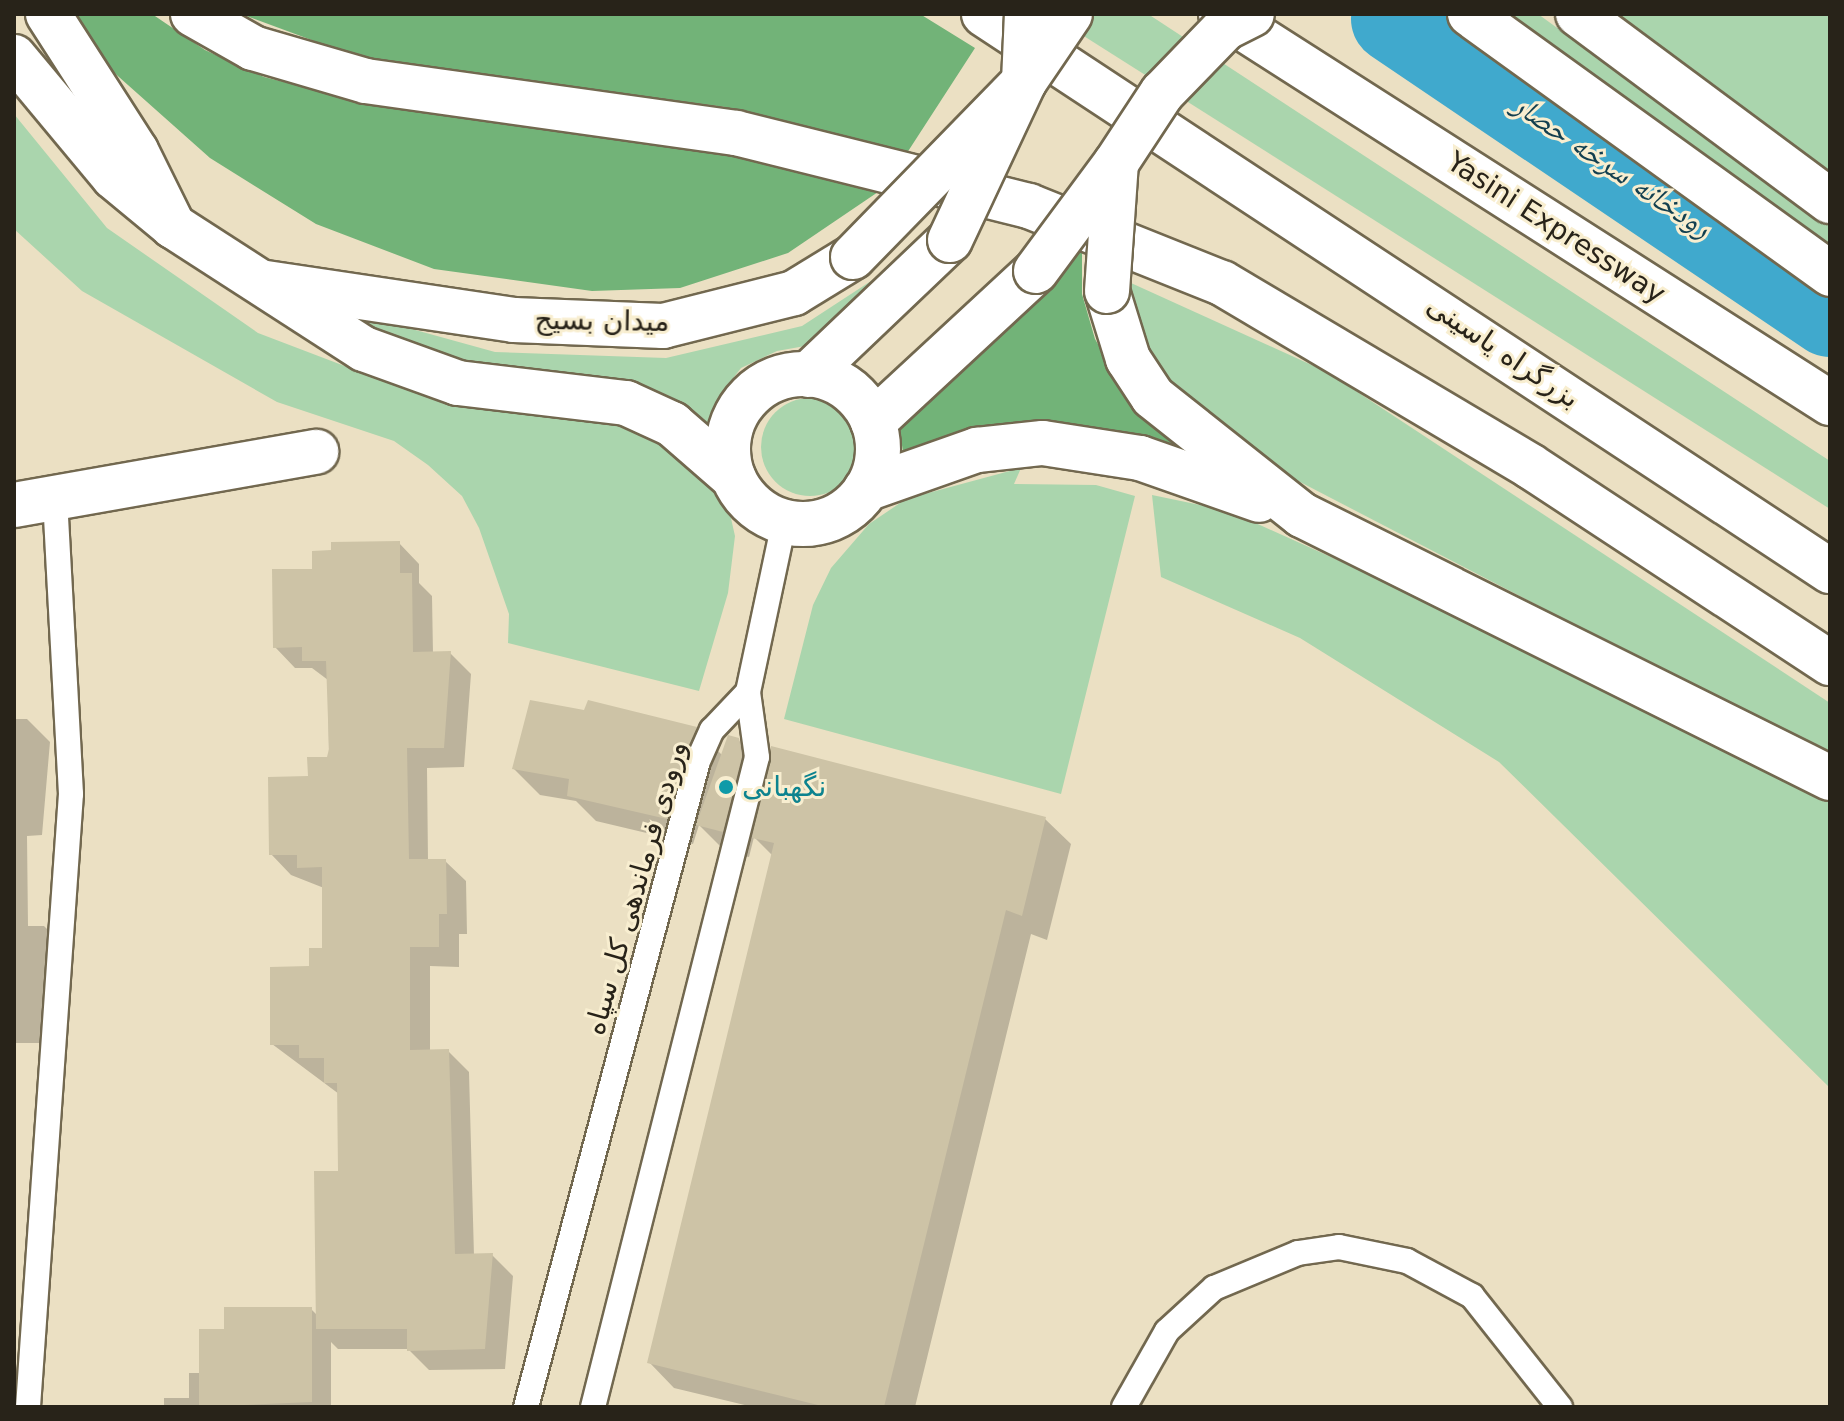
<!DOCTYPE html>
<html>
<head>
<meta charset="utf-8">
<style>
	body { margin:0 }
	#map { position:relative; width:1844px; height:1421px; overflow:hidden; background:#ebe0c3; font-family:"DejaVu Sans","Noto Naskh Arabic",sans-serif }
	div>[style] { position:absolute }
	.green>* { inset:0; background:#aad5ad }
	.round { border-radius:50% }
	.forest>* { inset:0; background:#72b378 }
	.shadow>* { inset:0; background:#0003 }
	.river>* { height:88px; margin:-44px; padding:0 44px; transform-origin:44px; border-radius:44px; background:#40a9cd }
	.building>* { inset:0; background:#cdc3a6 }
	.roads { filter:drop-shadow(2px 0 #72684f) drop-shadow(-2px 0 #72684f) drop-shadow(0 2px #72684f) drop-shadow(0 -2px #72684f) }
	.lane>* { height:24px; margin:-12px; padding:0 12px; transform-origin:12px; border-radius:12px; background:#fff }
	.street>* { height:44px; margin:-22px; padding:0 22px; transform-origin:22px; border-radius:22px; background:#fff }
	.primary>* { height:44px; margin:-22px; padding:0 22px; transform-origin:22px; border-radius:22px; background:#fff }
	.highway>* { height:44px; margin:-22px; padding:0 22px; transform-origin:22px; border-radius:22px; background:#fff }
	.highway>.ring { margin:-22px; padding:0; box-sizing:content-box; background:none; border:44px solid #fff; border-radius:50% }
	.bridges { filter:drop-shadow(2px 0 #72684f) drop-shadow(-2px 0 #72684f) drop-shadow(0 2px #72684f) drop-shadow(0 -2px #72684f) }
	.primary-bridge>* { height:44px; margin:-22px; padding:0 22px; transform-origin:22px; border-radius:22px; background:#fff }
	.highway-bridge>* { height:44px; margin:-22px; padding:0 22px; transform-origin:22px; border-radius:22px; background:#fff }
	.dots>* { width:22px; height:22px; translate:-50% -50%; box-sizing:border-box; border:4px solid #f8eed0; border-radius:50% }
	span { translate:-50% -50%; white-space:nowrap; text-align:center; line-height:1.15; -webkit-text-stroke:6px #f8eed0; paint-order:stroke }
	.street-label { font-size:28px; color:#282319 }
	.culture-label { font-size:28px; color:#0d838f }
	.left { translate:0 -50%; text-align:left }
	.water-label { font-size:30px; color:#123f4f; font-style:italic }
	.frame { position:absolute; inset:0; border:16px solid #282319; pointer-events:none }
</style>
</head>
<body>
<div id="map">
	<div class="green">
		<i style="clip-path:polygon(1049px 14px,1148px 14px,1830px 461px,1830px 509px)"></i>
		<i style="clip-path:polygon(1504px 14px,1538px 14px,1830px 226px,1830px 248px)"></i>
		<i style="clip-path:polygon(1617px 14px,1830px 14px,1830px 174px,1657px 48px)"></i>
		<i style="clip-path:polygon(14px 114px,107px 228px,258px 333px,384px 381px,634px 420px,704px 470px,728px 505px,735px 536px,728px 593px,699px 691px,508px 643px,509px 614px,479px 528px,462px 496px,428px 465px,394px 441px,277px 402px,82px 291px,14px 229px)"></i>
		<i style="clip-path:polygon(897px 264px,822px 343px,777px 351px,741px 368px,720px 395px,711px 435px,418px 349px,314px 302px,495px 352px,666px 358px,802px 326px)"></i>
		<i style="clip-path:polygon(1120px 278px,1327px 372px,1830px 703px,1830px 757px,1277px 470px,1163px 391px)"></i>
		<i class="round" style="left:761px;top:398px;width:98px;height:98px"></i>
		<i style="clip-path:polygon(1021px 468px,1014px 484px,1096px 485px,1135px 496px,1061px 794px,784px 719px,813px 605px,831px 568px,869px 524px,906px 499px)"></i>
		<i style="clip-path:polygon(1152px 495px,1229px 511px,1464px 617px,1830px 801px,1830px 1088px,1499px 762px,1300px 638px,1161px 577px)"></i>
	</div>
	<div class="forest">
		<i style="clip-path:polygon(65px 14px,152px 14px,205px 50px,264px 77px,340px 96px,707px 150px,878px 192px,788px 253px,680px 288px,592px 291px,434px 269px,316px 224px,210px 158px,92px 53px)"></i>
		<i style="clip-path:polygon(241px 14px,920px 14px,975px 48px,905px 156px,725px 107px,363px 59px)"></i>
		<i style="clip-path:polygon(1082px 233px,1082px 294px,1095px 339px,1125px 391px,1197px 457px,1149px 448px,904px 460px,897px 408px)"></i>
	</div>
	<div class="shadow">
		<i style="clip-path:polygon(399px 543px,419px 564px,419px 583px,432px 596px,433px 654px,450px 653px,471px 674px,464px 767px,427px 768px,428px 861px,445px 861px,466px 881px,467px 934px,459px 934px,459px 967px,430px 966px,430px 1051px,448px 1051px,469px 1072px,474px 1256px,492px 1255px,513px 1276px,505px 1369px,429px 1370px,408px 1349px,338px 1349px,331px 1342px,331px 1407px,164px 1407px,164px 1398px,189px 1398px,189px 1373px,201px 1373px,226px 1331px,311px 1309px,317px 1315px,340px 1173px,339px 1094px,272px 1044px,324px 950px,324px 888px,291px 875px,271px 854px,310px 778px,329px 759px,328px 680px,312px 668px,295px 668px,275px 647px,314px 571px)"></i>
		<i style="clip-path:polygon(14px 719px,27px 719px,50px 742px,42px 835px,27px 836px,28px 926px,44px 926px,67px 949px,59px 1043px,14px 1043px)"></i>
		<i style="clip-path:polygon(696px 729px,723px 756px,738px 740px,768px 769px,1045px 819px,1071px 844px,1047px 940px,1031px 934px,915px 1407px,753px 1407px,674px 1388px,649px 1362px,773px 856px,754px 837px,749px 857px,725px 851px,699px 825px,693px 844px,596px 821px,576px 801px,540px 795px,514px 769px)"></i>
	</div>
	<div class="river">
		<i style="left:1395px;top:19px;width:525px;rotate:34.05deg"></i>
	</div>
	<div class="building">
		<i style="clip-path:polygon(400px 541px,400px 573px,412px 573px,413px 652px,451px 651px,444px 748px,407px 748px,409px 859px,446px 859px,447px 914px,439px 914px,439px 947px,410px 947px,410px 1050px,449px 1049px,455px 1254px,493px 1253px,485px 1349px,407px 1351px,407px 1329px,316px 1329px,314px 1171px,338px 1171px,337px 1083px,324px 1083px,324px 1058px,299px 1058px,299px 1045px,270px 1045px,270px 967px,309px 966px,309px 948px,322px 948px,322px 867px,297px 868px,297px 855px,269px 855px,268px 777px,308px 776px,307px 757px,327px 757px,329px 749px,326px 661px,302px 661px,302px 647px,273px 648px,272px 569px,312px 569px,312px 551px,331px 550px,331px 542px)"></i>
		<i style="clip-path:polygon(530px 700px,584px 710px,588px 700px,697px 727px,667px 819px,567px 796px,569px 779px,512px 769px)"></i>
		<i style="clip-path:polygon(728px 735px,739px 738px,742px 756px,723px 832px,696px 825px)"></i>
		<i style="clip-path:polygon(771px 746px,1046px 817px,1022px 916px,1006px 910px,884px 1407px,826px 1407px,647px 1363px,774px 843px,752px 838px)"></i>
		<i style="clip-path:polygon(224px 1307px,312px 1307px,312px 1402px,199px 1407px,199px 1329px,224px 1329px)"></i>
	</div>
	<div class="roads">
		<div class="lane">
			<i style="left:28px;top:1407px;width:615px;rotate:-85.99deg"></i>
			<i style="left:71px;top:794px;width:296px;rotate:-93.1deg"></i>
			<i style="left:526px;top:1407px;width:669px;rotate:-75.09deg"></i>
			<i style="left:698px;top:761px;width:34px;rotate:-66deg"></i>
			<i style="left:712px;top:730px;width:52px;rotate:-46.5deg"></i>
			<i style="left:593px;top:1407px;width:670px;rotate:-75.84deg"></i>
			<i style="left:757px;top:757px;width:66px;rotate:-97.9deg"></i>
			<i style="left:748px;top:692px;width:174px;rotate:-78deg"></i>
			<i style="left:1124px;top:1407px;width:87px;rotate:-60.5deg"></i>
			<i style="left:1167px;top:1331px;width:64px;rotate:-42.5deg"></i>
			<i style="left:1214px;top:1288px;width:91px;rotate:-22.6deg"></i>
			<i style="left:1298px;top:1253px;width:41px;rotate:-8.3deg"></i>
			<i style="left:1339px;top:1247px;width:69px;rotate:11.6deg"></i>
			<i style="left:1407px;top:1261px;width:74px;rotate:28.3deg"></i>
			<i style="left:1472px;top:1296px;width:142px;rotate:51.6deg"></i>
		</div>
		<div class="street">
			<i style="left:14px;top:505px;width:307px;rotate:-10deg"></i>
		</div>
		<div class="primary">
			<i style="left:48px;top:14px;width:163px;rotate:57.3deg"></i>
			<i style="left:136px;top:151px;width:84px;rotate:63.7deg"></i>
			<i style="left:1578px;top:14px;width:314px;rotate:36.6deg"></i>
			<i style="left:266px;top:283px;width:251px;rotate:8.5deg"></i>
			<i style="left:514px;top:320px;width:149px;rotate:2.3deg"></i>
			<i style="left:663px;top:326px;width:135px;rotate:-14.1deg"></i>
			<i style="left:794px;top:293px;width:69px;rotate:-31.4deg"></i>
		</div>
		<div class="highway">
			<i style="left:193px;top:14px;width:69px;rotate:29.5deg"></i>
			<i style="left:253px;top:48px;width:118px;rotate:16.3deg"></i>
			<i style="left:366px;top:81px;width:374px;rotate:8deg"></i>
			<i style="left:736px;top:133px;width:302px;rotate:14deg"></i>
			<i style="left:1029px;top:206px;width:208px;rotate:21.8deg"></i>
			<i style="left:1222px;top:283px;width:358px;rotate:30.7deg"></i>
			<i style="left:1530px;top:466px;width:359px;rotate:33.3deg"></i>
			<i style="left:984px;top:14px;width:1013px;rotate:33.36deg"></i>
			<i style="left:1221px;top:14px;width:723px;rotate:32.57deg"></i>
			<i style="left:1470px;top:14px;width:444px;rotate:35.8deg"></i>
			<i style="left:14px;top:57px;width:156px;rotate:50.2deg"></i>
			<i style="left:114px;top:177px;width:77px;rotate:39.7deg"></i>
			<i style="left:173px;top:226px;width:227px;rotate:32.8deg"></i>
			<i style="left:364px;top:349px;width:100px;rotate:19.9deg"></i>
			<i style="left:458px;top:383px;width:169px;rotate:6.8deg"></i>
			<i style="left:626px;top:403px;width:51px;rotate:24.5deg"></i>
			<i style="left:672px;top:424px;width:81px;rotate:41deg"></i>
			<i style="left:1107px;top:291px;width:71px;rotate:72.8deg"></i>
			<i style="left:1128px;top:359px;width:45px;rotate:56.7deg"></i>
			<i style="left:1153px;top:397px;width:190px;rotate:38.4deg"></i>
			<i style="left:1302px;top:515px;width:590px;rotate:26.48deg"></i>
			<i class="ring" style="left:728px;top:374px;width:106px;height:106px"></i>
			<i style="left:808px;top:375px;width:196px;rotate:-43.6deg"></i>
			<i style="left:873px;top:422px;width:222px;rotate:-42.8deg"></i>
			<i style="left:866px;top:489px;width:118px;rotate:-19.4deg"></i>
			<i style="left:977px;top:450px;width:66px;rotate:-6.1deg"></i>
			<i style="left:1043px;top:443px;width:98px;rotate:8.8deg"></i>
			<i style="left:1140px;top:458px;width:126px;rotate:19.4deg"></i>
		</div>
	</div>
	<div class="bridges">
		<div class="primary-bridge">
			<i style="left:1024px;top:82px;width:68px;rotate:-87.5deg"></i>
			<i style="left:853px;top:257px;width:245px;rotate:-45.7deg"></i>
			<i style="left:1024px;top:82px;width:82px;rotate:-55.9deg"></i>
		</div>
		<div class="highway-bridge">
			<i style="left:950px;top:240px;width:174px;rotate:-64.9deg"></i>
			<i style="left:1036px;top:271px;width:134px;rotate:-53.5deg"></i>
			<i style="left:1107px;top:291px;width:128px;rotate:-86deg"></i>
			<i style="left:1116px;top:163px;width:84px;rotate:-56.7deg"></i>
			<i style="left:1162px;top:93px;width:91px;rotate:-45.9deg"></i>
			<i style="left:1225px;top:28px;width:30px;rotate:-27deg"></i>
		</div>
	</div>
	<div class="dots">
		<i style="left:726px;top:787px;background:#0f9aa8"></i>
	</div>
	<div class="street-label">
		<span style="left:1556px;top:228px;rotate:33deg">Yasini Expressway</span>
		<span style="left:602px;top:321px;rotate:1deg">میدان بسیج</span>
		<span style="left:1503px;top:352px;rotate:34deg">بزرگراه یاسینی</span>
		<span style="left:636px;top:888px;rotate:-74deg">ورودی فرماندهی کل سپاه</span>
	</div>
	<div class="culture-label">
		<span class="left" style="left:742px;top:787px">نگهبانی</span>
	</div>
	<div class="water-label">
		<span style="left:1612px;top:166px;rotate:34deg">رودخانه سرخه حصار</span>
	</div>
	<div class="frame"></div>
</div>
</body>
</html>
